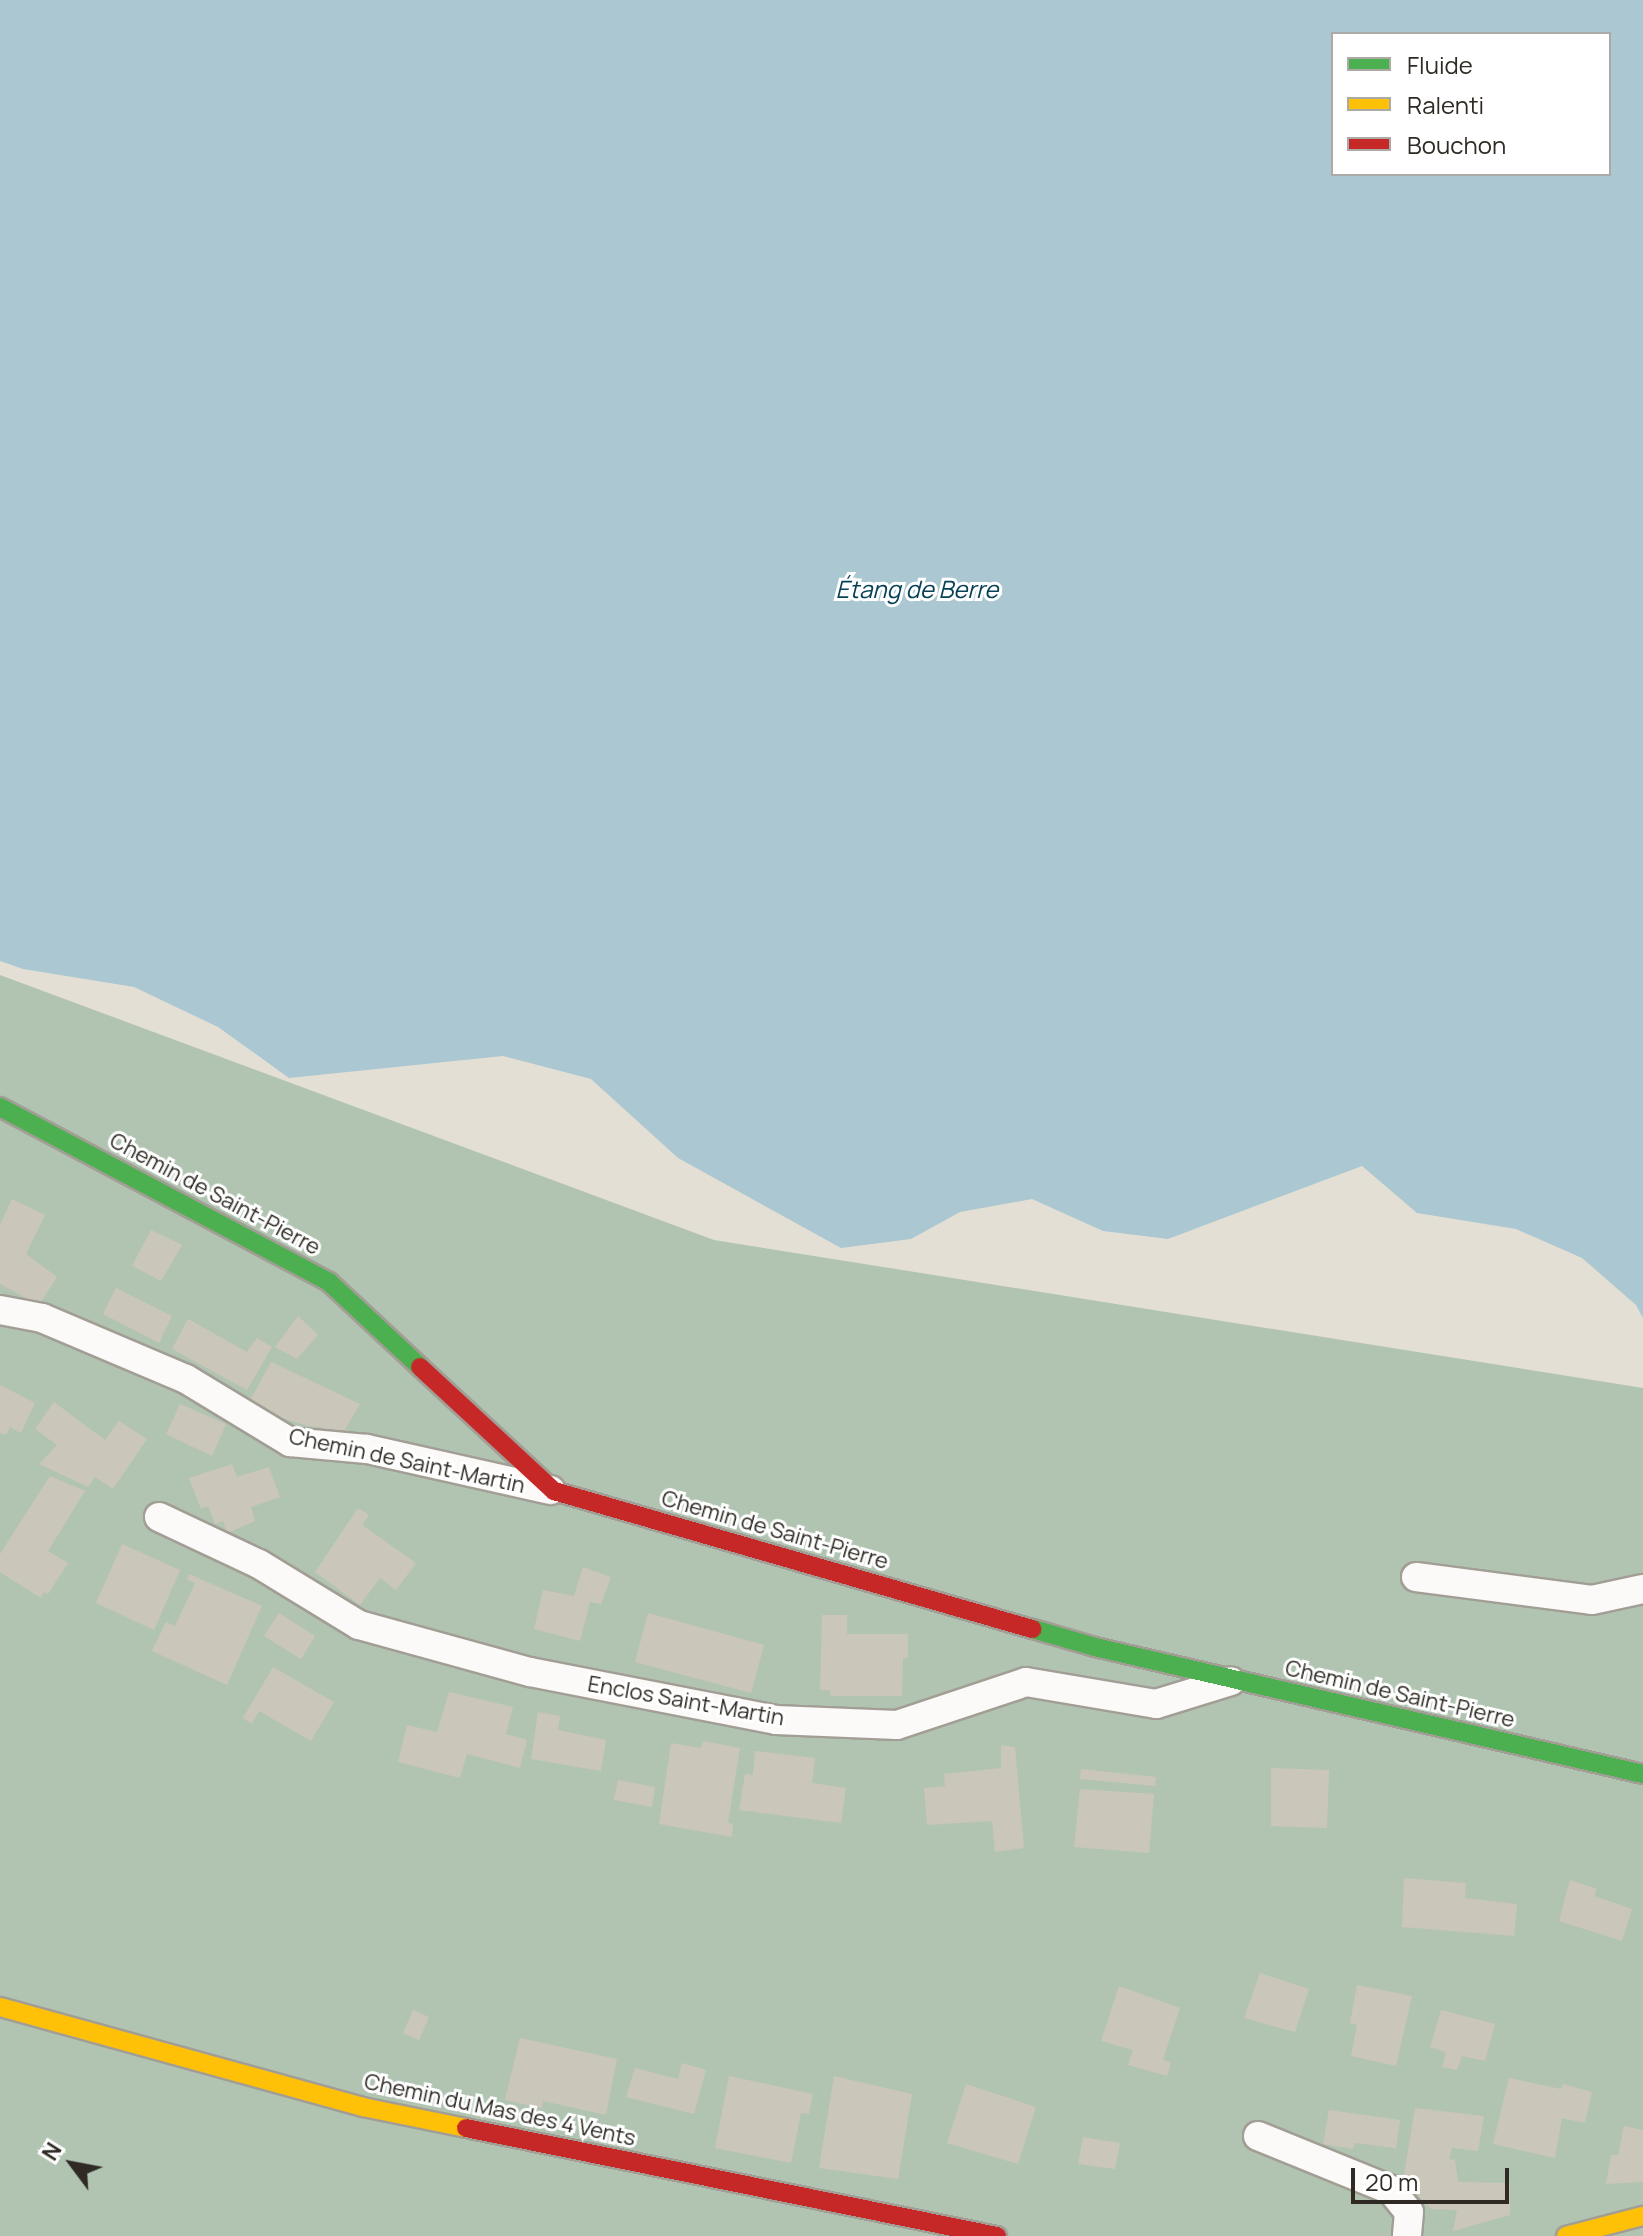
<!DOCTYPE html>
<html>
<head>
<meta charset="utf-8">
<style>
	body { margin:0 }
	#map { position:relative; width:1643px; height:2236px; overflow:hidden; background:#e4dfd4; font-family:Manrope,sans-serif }
	div>[style] { position:absolute }
	.forest>* { inset:0; background:#b1c4b2 }
	.water>* { inset:0; background:#abc7d2 }
	.building>* { inset:0; background:#cbc6ba }
	.roads { filter:drop-shadow(2px 0 #a29e95) drop-shadow(-2px 0 #a29e95) drop-shadow(0 2px #a29e95) drop-shadow(0 -2px #a29e95) }
	.lane>* { height:28px; margin:-14px; padding:0 14px; transform-origin:14px; border-radius:14px; background:#fbfaf9 }
	.fast>* { height:18px; margin:-9px; padding:0 9px; transform-origin:9px; border-radius:9px; background:#4caf50 }
	.slow>* { height:18px; margin:-9px; padding:0 9px; transform-origin:9px; border-radius:9px; background:#ffc107 }
	.jam>* { height:18px; margin:-9px; padding:0 9px; transform-origin:9px; border-radius:9px; background:#c62828 }
	span { translate:-50% -50%; white-space:nowrap; text-align:center; line-height:1.15; -webkit-text-stroke:6px #fff; paint-order:stroke }
	.street-label { font-size:22px; color:#2f2b24 }
	.water-label { font-size:24px; color:#074157; font-style:italic }
	.legend { position:absolute; left:1331px; top:32px; width:280px; height:144px; box-sizing:border-box; background:#fff; border:2px solid #acaaa7; margin:0; padding:10px 14px; list-style:none; font-size:24px; color:#2f2b24 }
	.legend li { display:flex; align-items:center; gap:16px; height:40px }
	.legend b { width:40px; border:2px solid #acaaa7 }
	.north { position:absolute; left:32px; top:2124px; width:80px; height:80px; -webkit-text-stroke:6px #fff; paint-order:stroke; rotate:302deg; font-size:22px; font-weight:700; line-height:32px; text-align:center; color:#2f2b24 }
	.north::after { content:''; display:block; margin:auto; width:28px; height:36px; background:#2f2b24; clip-path:polygon(50% 0,100% 100%,50% 72%,0 100%) }
	.scale { position:absolute; left:1351px; top:2168px; width:158px; height:36px; box-sizing:border-box; border:4px solid #2f2b24; border-top:0; padding-left:10px; font-size:24px; line-height:28px; white-space:nowrap; color:#2f2b24; -webkit-text-stroke:6px #fff; paint-order:stroke }
</style>
</head>
<body>
<div id="map">
	<div class="forest">
		<i style="clip-path:polygon(0 975px,714px 1240px,1643px 1388px,1643px 2236px,0 2236px)"></i>
	</div>
	<div class="water">
		<i style="clip-path:polygon(evenodd,0 0,1643px 0,1643px 1318px,1636px 1305px,1582px 1258px,1516px 1229px,1417px 1213px,1362px 1166px,1168px 1239px,1103px 1231px,1032px 1199px,960px 1212px,911px 1239px,841px 1248px,678px 1158px,591px 1079px,503px 1056px,289px 1078px,218px 1027px,134px 987px,23px 969px,0 961px,0 0,1609px 34px,1609px 174px,1333px 174px,1333px 34px,1609px 34px)"></i>
	</div>
	<div class="building">
		<i style="clip-path:polygon(12px 1199px,45px 1215px,26px 1254px,57px 1277px,39px 1305px,0 1284px,0 1225px)"></i>
		<i style="clip-path:polygon(151px 1230px,182px 1245px,161px 1281px,132px 1266px)"></i>
		<i style="clip-path:polygon(116px 1288px,172px 1316px,159px 1343px,103px 1314px)"></i>
		<i style="clip-path:polygon(298px 1316px,318px 1335px,297px 1359px,275px 1347px)"></i>
		<i style="clip-path:polygon(188px 1319px,247px 1352px,257px 1338px,272px 1347px,247px 1390px,172px 1349px)"></i>
		<i style="clip-path:polygon(271px 1362px,360px 1404px,344px 1431px,309px 1426px,246px 1408px)"></i>
		<i style="clip-path:polygon(0 1385px,35px 1403px,21px 1433px,10px 1427px,6px 1435px,0 1433px)"></i>
		<i style="clip-path:polygon(54px 1402px,105px 1440px,119px 1421px,147px 1439px,113px 1489px,95px 1477px,88px 1487px,39px 1464px,57px 1445px,35px 1429px)"></i>
		<i style="clip-path:polygon(180px 1404px,226px 1424px,212px 1456px,166px 1434px)"></i>
		<i style="clip-path:polygon(232px 1464px,237px 1477px,269px 1467px,280px 1497px,251px 1507px,255px 1521px,227px 1533px,223px 1521px,215px 1524px,208px 1506px,201px 1509px,189px 1478px)"></i>
		<i style="clip-path:polygon(50px 1476px,85px 1491px,48px 1551px,68px 1563px,48px 1594px,44px 1592px,41px 1598px,0 1572px,0 1554px)"></i>
		<i style="clip-path:polygon(358px 1508px,369px 1515px,362px 1525px,416px 1563px,396px 1590px,380px 1578px,360px 1605px,315px 1572px)"></i>
		<i style="clip-path:polygon(122px 1544px,180px 1570px,154px 1630px,96px 1603px)"></i>
		<i style="clip-path:polygon(583px 1567px,611px 1577px,601px 1604px,590px 1602px,580px 1641px,534px 1629px,543px 1590px,574px 1596px)"></i>
		<i style="clip-path:polygon(189px 1574px,262px 1606px,227px 1685px,152px 1651px,166px 1622px,175px 1626px,195px 1583px,187px 1579px)"></i>
		<i style="clip-path:polygon(279px 1613px,315px 1636px,301px 1659px,264px 1636px)"></i>
		<i style="clip-path:polygon(648px 1613px,764px 1645px,751px 1693px,635px 1662px)"></i>
		<i style="clip-path:polygon(822px 1615px,847px 1615px,847px 1634px,908px 1634px,908px 1658px,903px 1658px,902px 1696px,831px 1696px,829px 1690px,820px 1690px)"></i>
		<i style="clip-path:polygon(273px 1667px,334px 1702px,311px 1741px,259px 1711px,252px 1724px,243px 1718px)"></i>
		<i style="clip-path:polygon(449px 1692px,513px 1707px,506px 1734px,527px 1740px,520px 1768px,467px 1754px,460px 1778px,398px 1762px,407px 1725px,437px 1732px)"></i>
		<i style="clip-path:polygon(538px 1712px,560px 1716px,558px 1730px,606px 1740px,601px 1771px,531px 1759px)"></i>
		<i style="clip-path:polygon(703px 1741px,740px 1748px,728px 1823px,733px 1824px,732px 1837px,659px 1824px,671px 1743px,701px 1748px)"></i>
		<i style="clip-path:polygon(1001px 1745px,1015px 1747px,1024px 1848px,995px 1852px,992px 1821px,927px 1825px,924px 1788px,945px 1786px,944px 1774px,1001px 1768px)"></i>
		<i style="clip-path:polygon(755px 1751px,815px 1758px,812px 1783px,846px 1788px,841px 1823px,739px 1810px,745px 1774px,753px 1775px)"></i>
		<i style="clip-path:polygon(1271px 1768px,1329px 1770px,1327px 1828px,1271px 1826px)"></i>
		<i style="clip-path:polygon(1081px 1769px,1156px 1777px,1155px 1786px,1080px 1779px)"></i>
		<i style="clip-path:polygon(618px 1780px,655px 1787px,652px 1807px,614px 1800px)"></i>
		<i style="clip-path:polygon(1080px 1789px,1154px 1794px,1149px 1853px,1074px 1847px)"></i>
		<i style="clip-path:polygon(1404px 1878px,1466px 1883px,1465px 1898px,1517px 1904px,1514px 1936px,1402px 1927px)"></i>
		<i style="clip-path:polygon(1570px 1880px,1597px 1889px,1594px 1896px,1632px 1909px,1622px 1941px,1559px 1921px)"></i>
		<i style="clip-path:polygon(1260px 1973px,1309px 1989px,1295px 2032px,1244px 2018px)"></i>
		<i style="clip-path:polygon(1357px 1985px,1412px 1996px,1396px 2066px,1351px 2056px,1357px 2025px,1350px 2023px)"></i>
		<i style="clip-path:polygon(1119px 1986px,1180px 2008px,1163px 2059px,1171px 2063px,1167px 2076px,1128px 2065px,1133px 2050px,1101px 2041px)"></i>
		<i style="clip-path:polygon(413px 2010px,429px 2017px,419px 2040px,403px 2033px)"></i>
		<i style="clip-path:polygon(1441px 2010px,1495px 2024px,1485px 2061px,1462px 2056px,1457px 2070px,1442px 2067px,1446px 2052px,1430px 2047px)"></i>
		<i style="clip-path:polygon(520px 2038px,617px 2059px,606px 2115px,543px 2101px,542px 2108px,505px 2100px)"></i>
		<i style="clip-path:polygon(682px 2063px,706px 2070px,694px 2114px,626px 2097px,635px 2068px,678px 2079px)"></i>
		<i style="clip-path:polygon(729px 2076px,813px 2094px,809px 2114px,801px 2113px,791px 2163px,715px 2148px)"></i>
		<i style="clip-path:polygon(834px 2076px,912px 2094px,898px 2179px,819px 2168px)"></i>
		<i style="clip-path:polygon(1509px 2078px,1561px 2089px,1563px 2084px,1592px 2092px,1585px 2123px,1562px 2118px,1555px 2158px,1493px 2144px)"></i>
		<i style="clip-path:polygon(966px 2084px,1036px 2107px,1018px 2164px,947px 2143px)"></i>
		<i style="clip-path:polygon(1415px 2108px,1484px 2116px,1478px 2151px,1452px 2148px,1449px 2159px,1455px 2160px,1458px 2182px,1510px 2183px,1510px 2215px,1453px 2231px,1457px 2210px,1431px 2209px,1403px 2180px)"></i>
		<i style="clip-path:polygon(1329px 2110px,1400px 2120px,1396px 2148px,1355px 2143px,1353px 2149px,1323px 2144px)"></i>
		<i style="clip-path:polygon(1624px 2126px,1643px 2130px,1643px 2182px,1606px 2184px,1611px 2155px,1618px 2155px)"></i>
		<i style="clip-path:polygon(1083px 2137px,1120px 2143px,1115px 2169px,1078px 2164px)"></i>
	</div>
	<div class="roads">
		<div class="lane">
			<i style="left:0;top:1310px;width:43px;rotate:10.8deg"></i>
			<i style="left:42px;top:1318px;width:156px;rotate:23deg"></i>
			<i style="left:186px;top:1379px;width:122px;rotate:31.2deg"></i>
			<i style="left:290px;top:1442px;width:77px;rotate:5.2deg"></i>
			<i style="left:367px;top:1449px;width:188px;rotate:12.6deg"></i>
			<i style="left:159px;top:1517px;width:110px;rotate:25.2deg"></i>
			<i style="left:259px;top:1564px;width:117px;rotate:31.4deg"></i>
			<i style="left:359px;top:1625px;width:177px;rotate:15.4deg"></i>
			<i style="left:530px;top:1672px;width:251px;rotate:11deg"></i>
			<i style="left:776px;top:1720px;width:121px;rotate:2.4deg"></i>
			<i style="left:897px;top:1725px;width:136px;rotate:-18.4deg"></i>
			<i style="left:1026px;top:1682px;width:132px;rotate:9.6deg"></i>
			<i style="left:1156px;top:1704px;width:78px;rotate:-17deg"></i>
			<i style="left:1416px;top:1577px;width:177px;rotate:7.4deg"></i>
			<i style="left:1592px;top:1600px;width:52px;rotate:-12.2deg"></i>
			<i style="left:1258px;top:2136px;width:144px;rotate:22.1deg"></i>
			<i style="left:1391px;top:2190px;width:28px;rotate:51deg"></i>
			<i style="left:1409px;top:2212px;width:24px;rotate:95deg"></i>
		</div>
		<div class="fast">
			<i style="left:0;top:1107px;width:373px;rotate:28deg"></i>
			<i style="left:329px;top:1282px;width:125px;rotate:43deg"></i>
			<i style="left:1033px;top:1629px;width:65px;rotate:16.2deg"></i>
			<i style="left:1095px;top:1647px;width:563px;rotate:13.05deg"></i>
		</div>
		<div class="slow">
			<i style="left:0;top:2007px;width:377px;rotate:15.4deg"></i>
			<i style="left:363px;top:2107px;width:105px;rotate:11.5deg"></i>
			<i style="left:1566px;top:2236px;width:80px;rotate:-14.6deg"></i>
		</div>
		<div class="jam">
			<i style="left:420px;top:1367px;width:183px;rotate:42.8deg"></i>
			<i style="left:554px;top:1491px;width:498px;rotate:16.1deg"></i>
			<i style="left:466px;top:2128px;width:542px;rotate:11.5deg"></i>
		</div>
	</div>
	<div class="street-label">
		<span style="left:215px;top:1194px;rotate:28deg">Chemin de Saint-Pierre</span>
		<span style="left:407px;top:1461px;rotate:12deg">Chemin de Saint-Martin</span>
		<span style="left:775px;top:1530px;rotate:16deg">Chemin de Saint-Pierre</span>
		<span style="left:1400px;top:1694px;rotate:13deg">Chemin de Saint-Pierre</span>
		<span style="left:686px;top:1701px;rotate:10deg">Enclos Saint-Martin</span>
		<span style="left:500px;top:2110px;rotate:12deg">Chemin du Mas des 4 Vents</span>
	</div>
	<div class="water-label">
		<span style="left:917px;top:589px">Étang de Berre</span>
	</div>
	<ul class="legend">
	<li><b style="height:10px;background:#4caf50"></b>Fluide</li>
	<li><b style="height:10px;background:#ffc107"></b>Ralenti</li>
	<li><b style="height:10px;background:#c62828"></b>Bouchon</li>
	</ul>
	<div class="north">N</div>
	<div class="scale">20 m</div>
</div>
</body>
</html>
